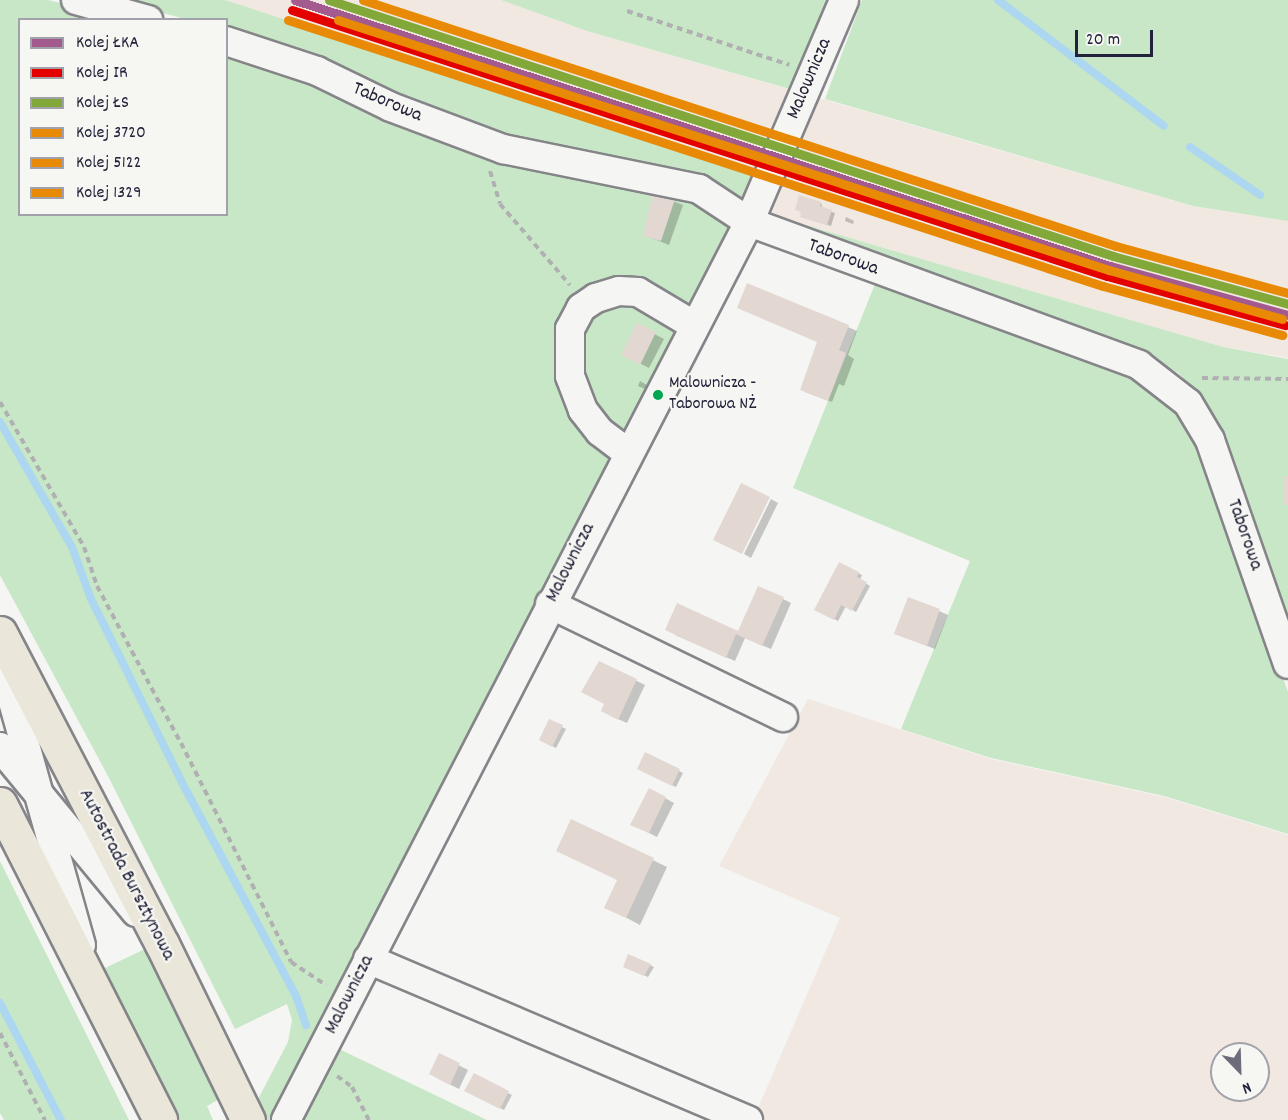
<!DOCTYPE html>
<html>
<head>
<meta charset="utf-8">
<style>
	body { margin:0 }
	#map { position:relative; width:1288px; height:1120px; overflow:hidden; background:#f5f5f3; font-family:Dekko,sans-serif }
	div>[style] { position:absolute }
	.built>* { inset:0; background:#f0e8e1 }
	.green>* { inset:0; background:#c8e7c6 }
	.shadow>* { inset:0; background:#0003 }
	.stream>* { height:8px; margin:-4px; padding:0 4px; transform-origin:4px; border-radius:4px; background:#add7f0 }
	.building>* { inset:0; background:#e2d8d1 }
	.path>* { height:4px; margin-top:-2px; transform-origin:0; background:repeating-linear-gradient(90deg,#b0b0b2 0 6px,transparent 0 10.5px) }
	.roads { filter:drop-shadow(2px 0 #858589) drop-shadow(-2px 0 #858589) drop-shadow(0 2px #858589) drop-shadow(0 -2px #858589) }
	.minor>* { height:28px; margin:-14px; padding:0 14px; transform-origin:14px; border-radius:14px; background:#f5f5f3 }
	.highway>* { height:33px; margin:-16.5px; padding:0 16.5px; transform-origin:16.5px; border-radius:16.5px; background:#eae7da }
	.rail-1>* { height:9px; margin:-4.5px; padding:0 4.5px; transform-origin:4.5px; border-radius:4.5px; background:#a35b8f }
	.rail-2>* { height:9px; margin:-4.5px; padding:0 4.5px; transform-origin:4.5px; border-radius:4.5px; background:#e50000 }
	.rail-3>* { height:9px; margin:-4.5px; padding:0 4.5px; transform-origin:4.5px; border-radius:4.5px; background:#81a838 }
	.rail-4>* { height:9px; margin:-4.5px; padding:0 4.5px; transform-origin:4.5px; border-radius:4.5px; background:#e98a06 }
	.rail-5>* { height:9px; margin:-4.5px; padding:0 4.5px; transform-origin:4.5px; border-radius:4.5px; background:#e98a06 }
	.rail-6>* { height:9px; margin:-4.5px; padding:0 4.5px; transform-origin:4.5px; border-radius:4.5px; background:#e98a06 }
	.dots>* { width:16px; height:16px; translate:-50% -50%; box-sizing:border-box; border:3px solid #f6f6f2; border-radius:50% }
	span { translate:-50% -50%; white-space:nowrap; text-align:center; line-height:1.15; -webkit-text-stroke:4.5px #f6f6f2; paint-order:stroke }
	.bus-label { font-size:18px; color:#22223b }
	.left { translate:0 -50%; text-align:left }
	.street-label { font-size:20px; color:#22223b }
	.legend { position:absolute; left:18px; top:18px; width:210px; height:198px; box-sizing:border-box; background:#f6f6f2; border:2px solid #a1a1a9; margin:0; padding:8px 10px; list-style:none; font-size:18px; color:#22223b }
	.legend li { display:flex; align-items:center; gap:12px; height:30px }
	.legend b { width:30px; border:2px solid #a1a1a9 }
	.north { position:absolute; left:1210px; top:1042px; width:60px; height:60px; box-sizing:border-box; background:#f6f6f2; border:2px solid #a1a1a9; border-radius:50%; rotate:157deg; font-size:16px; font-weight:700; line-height:24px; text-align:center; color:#22223b }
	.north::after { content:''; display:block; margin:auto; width:21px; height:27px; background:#6c6c7b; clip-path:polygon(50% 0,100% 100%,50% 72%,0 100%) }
	.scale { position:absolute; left:1075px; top:30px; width:78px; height:27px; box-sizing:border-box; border:3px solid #22223b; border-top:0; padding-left:8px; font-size:18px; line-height:21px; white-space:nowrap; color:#22223b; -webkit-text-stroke:4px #f6f6f2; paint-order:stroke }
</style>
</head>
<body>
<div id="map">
	<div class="built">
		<i style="clip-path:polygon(225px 0,501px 0,587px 31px,1192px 206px,1288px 221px,1288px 358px,1223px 347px,785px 219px,520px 97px)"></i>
		<i style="clip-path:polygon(evenodd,808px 699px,991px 759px,1164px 797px,1288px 835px,1288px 1120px,766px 1120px,755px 1115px,840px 918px,719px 866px,808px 699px,1222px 1054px,1258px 1054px,1258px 1090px,1222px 1090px,1222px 1054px)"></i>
	</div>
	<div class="green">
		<i style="clip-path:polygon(0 0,48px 0,123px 19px,20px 20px,20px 214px,226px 214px,227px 48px,670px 189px,735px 220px,272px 1120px,247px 1120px,288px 1042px,292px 1020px,287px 1004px,235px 1029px,108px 776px,0 575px)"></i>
		<i style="clip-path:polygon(115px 0,225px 0,757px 173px,743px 202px,547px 150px,227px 31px,226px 20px,185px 19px)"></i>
		<i style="clip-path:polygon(501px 0,831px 0,793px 90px,587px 31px)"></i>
		<i style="clip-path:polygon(862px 0,1288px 0,1288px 221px,1193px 206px,825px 99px)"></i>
		<i style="clip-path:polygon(785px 219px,1223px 347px,1288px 359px,1288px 632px,1219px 431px,1193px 387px,1178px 373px,1149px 356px,790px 225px)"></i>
		<i style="clip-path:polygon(877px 279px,1152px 384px,1185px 421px,1205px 461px,1288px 692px,1288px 834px,1164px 796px,991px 758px,901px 729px,970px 561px,793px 488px)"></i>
		<i style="clip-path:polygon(0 861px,129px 1120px,4px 1120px,0 1113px)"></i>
		<i style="clip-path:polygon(147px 948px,221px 1098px,207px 1106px,213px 1120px,178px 1120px,103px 969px)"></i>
		<i style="clip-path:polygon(337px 1048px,487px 1120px,303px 1120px)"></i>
	</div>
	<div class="shadow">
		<i style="clip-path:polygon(654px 194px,683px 205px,669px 245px,644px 235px)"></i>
		<i style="clip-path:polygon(800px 197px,821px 203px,823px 209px,835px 213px,831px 226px,805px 218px)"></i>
		<i style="clip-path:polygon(846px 217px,854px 221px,853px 224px,845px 221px)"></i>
		<i style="clip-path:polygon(637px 325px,664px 339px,649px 368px,631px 359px)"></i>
		<i style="clip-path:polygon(848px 327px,857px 331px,848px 355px,854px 359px,844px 386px,839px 384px,832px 402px,805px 392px)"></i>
		<i style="clip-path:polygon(640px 381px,647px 385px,645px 389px,638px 386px)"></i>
		<i style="clip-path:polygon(771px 499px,778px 503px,751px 558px,744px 554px)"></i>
		<i style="clip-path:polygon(840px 564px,862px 575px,860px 580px,870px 586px,856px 612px,846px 606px,838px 621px,816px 609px)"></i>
		<i style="clip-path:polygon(783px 599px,791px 603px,771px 649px,745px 638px,735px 661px,675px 635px,739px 633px)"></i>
		<i style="clip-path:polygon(939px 611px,948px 615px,935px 649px,896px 634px)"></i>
		<i style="clip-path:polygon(600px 663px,645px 685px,627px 723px,611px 716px)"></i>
		<i style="clip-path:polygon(550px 721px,566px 729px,556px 748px,541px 740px)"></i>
		<i style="clip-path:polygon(646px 754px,683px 773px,676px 787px,642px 771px)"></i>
		<i style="clip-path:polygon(665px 798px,674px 803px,657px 837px,641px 829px)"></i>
		<i style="clip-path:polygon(572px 821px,667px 867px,640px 925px,606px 907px,618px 880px)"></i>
		<i style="clip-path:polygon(650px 965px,654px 967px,648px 977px,629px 969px)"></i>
		<i style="clip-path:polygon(439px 1055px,468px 1070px,459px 1089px,439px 1079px)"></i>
		<i style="clip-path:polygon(474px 1075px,512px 1095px,504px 1110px,466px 1091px)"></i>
	</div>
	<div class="stream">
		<i style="left:998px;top:0;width:208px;rotate:37.2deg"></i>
		<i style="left:1190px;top:147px;width:85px;rotate:34.4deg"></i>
		<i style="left:0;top:422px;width:144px;rotate:60.1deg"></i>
		<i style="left:72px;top:547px;width:55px;rotate:69.9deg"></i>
		<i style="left:91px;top:599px;width:213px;rotate:63.6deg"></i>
		<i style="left:186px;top:790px;width:234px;rotate:61.9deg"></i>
		<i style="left:296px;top:996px;width:31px;rotate:71deg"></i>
		<i style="left:0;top:1003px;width:132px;rotate:62.5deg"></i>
	</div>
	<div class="building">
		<i style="clip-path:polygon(653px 192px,675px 199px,661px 241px,643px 236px)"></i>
		<i style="clip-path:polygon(799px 195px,821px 202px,820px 206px,832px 210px,827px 225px,800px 217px,801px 212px,795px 210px)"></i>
		<i style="clip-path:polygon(747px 283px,849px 325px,839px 350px,846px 353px,828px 401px,800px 390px,817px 342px,737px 308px)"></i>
		<i style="clip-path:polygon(637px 323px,656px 332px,640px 365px,621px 355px)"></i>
		<i style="clip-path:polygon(1288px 476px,1288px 505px,1284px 505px,1283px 477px)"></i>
		<i style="clip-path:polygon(741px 483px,770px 497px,742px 554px,713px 540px)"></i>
		<i style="clip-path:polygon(839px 562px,859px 572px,857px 577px,867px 582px,852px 611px,841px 605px,834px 620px,814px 610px)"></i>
		<i style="clip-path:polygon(758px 586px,784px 597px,762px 646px,736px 634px,726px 658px,665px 630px,677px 603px,738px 631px)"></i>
		<i style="clip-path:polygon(908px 597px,940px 609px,927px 646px,894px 634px)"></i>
		<i style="clip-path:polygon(599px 661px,637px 679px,618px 720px,601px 711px,604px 704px,581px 692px)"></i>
		<i style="clip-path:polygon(549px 719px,563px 725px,552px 747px,539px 740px)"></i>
		<i style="clip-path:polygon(645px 752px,680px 769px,672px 786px,637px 769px)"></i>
		<i style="clip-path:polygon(649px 788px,666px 797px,649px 833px,630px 825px)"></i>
		<i style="clip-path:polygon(571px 819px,654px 858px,626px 918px,604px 908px,617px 880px,556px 851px)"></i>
		<i style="clip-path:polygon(628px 954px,651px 964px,644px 976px,623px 967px)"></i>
		<i style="clip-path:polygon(439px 1053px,460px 1063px,450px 1085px,429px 1074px)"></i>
		<i style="clip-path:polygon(474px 1073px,509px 1091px,500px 1109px,464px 1091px)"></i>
	</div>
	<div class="path">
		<i style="left:627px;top:11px;width:171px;rotate:18.4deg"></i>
		<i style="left:490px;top:171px;width:34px;rotate:73deg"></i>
		<i style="left:500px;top:204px;width:107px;rotate:49.2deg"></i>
		<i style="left:1202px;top:378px;width:86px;rotate:0.7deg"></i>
		<i style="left:0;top:402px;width:168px;rotate:59.9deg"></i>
		<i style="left:84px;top:547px;width:41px;rotate:71.6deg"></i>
		<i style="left:97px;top:586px;width:178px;rotate:61.9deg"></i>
		<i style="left:181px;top:743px;width:245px;rotate:63.3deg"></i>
		<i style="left:291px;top:962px;width:42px;rotate:33.3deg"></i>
		<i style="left:0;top:1033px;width:98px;rotate:62.7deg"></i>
		<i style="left:337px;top:1076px;width:19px;rotate:36deg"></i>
		<i style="left:352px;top:1087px;width:37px;rotate:63deg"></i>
	</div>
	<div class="roads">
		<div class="minor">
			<i style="left:76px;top:0;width:75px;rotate:15.5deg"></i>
			<i style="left:226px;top:41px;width:96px;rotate:18.2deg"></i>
			<i style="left:317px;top:71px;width:82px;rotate:25.9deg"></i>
			<i style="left:391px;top:107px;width:120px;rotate:20.6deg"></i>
			<i style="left:503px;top:149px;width:200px;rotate:11.5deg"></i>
			<i style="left:699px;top:189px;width:60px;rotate:33.4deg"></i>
			<i style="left:749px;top:222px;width:415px;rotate:20.1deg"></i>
			<i style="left:1139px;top:365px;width:62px;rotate:37.8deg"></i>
			<i style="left:1188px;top:403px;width:43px;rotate:59.3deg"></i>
			<i style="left:1210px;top:440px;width:237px;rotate:70.8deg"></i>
			<i style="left:628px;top:453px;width:35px;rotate:-143deg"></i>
			<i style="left:600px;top:432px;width:28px;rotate:-128deg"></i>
			<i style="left:583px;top:410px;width:36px;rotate:-111deg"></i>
			<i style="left:570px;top:376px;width:47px;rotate:-90deg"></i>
			<i style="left:570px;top:329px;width:24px;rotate:-62deg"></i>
			<i style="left:581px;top:308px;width:18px;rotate:-34deg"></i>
			<i style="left:596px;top:298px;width:24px;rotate:-17deg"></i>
			<i style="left:619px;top:291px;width:19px;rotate:3deg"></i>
			<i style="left:638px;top:292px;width:66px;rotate:30.8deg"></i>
			<i style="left:550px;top:604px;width:259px;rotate:25.9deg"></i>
			<i style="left:0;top:655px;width:301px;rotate:74.4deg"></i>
			<i style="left:0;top:747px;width:214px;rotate:50.5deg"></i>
			<i style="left:368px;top:959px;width:413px;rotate:23deg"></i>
			<i style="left:286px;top:1120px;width:1010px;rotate:-62.72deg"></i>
			<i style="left:749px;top:222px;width:241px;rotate:-66.8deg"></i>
		</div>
		<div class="highway">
			<i style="left:0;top:633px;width:351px;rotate:62.5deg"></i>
			<i style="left:162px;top:944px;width:196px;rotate:64deg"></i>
			<i style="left:0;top:804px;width:354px;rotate:63.1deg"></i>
		</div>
	</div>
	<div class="rail-1">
		<i style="left:295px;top:0;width:857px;rotate:18.08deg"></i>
		<i style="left:1110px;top:266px;width:185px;rotate:15.4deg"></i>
	</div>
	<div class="rail-2">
		<i style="left:292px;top:10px;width:857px;rotate:18.08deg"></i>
		<i style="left:1107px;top:276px;width:185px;rotate:15.4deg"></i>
	</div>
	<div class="rail-3">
		<i style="left:329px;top:0;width:825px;rotate:18.08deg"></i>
		<i style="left:1113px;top:256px;width:181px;rotate:15.3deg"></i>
	</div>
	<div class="rail-4">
		<i style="left:288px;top:20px;width:857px;rotate:18.08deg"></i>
		<i style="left:1103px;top:286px;width:186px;rotate:15.3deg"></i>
	</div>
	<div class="rail-5">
		<i style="left:363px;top:0;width:792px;rotate:18.09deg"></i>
		<i style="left:1116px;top:246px;width:178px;rotate:15.3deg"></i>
	</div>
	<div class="rail-6">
		<i style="left:338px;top:20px;width:811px;rotate:17.97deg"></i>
		<i style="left:1109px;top:270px;width:180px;rotate:15.8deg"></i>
	</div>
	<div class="dots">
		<i style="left:658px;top:395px;background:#00a651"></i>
	</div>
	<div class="bus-label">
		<span class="left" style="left:669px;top:395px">Malownicza -<br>Taborowa NŻ</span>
	</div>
	<div class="street-label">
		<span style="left:810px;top:79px;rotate:-67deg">Malownicza</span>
		<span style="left:387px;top:103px;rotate:23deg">Taborowa</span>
		<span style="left:843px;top:258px;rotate:20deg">Taborowa</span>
		<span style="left:1244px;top:535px;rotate:71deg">Taborowa</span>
		<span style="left:571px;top:563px;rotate:-63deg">Malownicza</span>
		<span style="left:126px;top:875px;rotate:63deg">Autostrada Bursztynowa</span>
		<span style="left:350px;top:995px;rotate:-63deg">Malownicza</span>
	</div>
	<ul class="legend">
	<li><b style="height:8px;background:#a35b8f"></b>Kolej ŁKA</li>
	<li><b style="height:8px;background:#e50000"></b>Kolej IR</li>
	<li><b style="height:8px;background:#81a838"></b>Kolej ŁS</li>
	<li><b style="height:8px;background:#e98a06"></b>Kolej 3720</li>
	<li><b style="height:8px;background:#e98a06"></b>Kolej 5122</li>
	<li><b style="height:8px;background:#e98a06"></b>Kolej 1329</li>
	</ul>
	<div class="north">N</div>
	<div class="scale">20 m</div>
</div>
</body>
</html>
